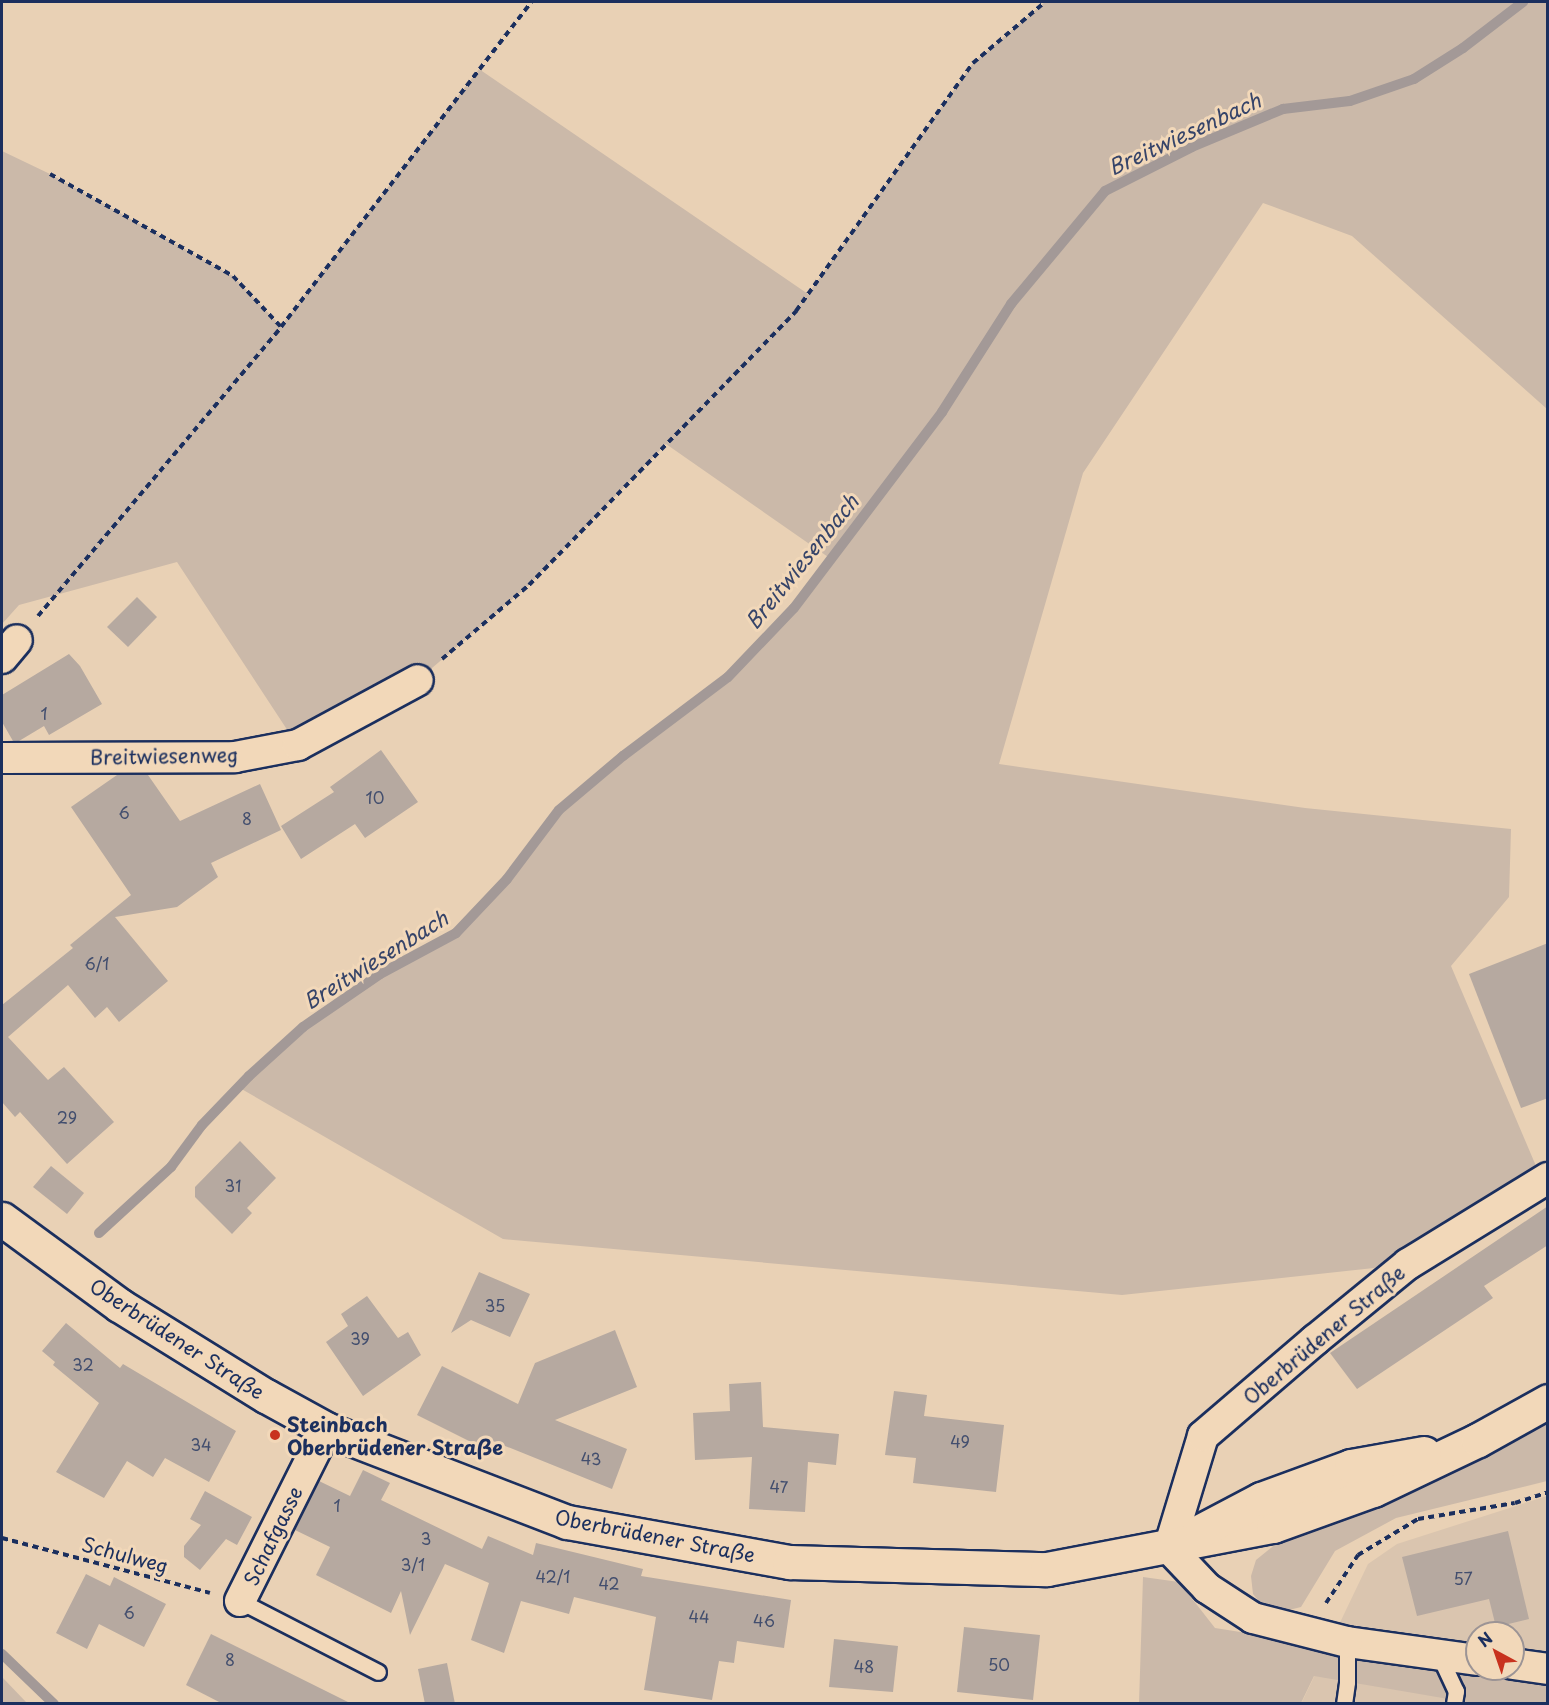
<!DOCTYPE html>
<html>
<head>
<meta charset="utf-8">
<style>
	body { margin:0 }
	#map { position:relative; width:1549px; height:1705px; overflow:hidden; background:#e9d1b5; font-family:"Playpen Sans",sans-serif }
	div>[style] { position:absolute }
	.built>* { inset:0; background:#dac5af }
	.green>* { inset:0; background:#cbb9a9 }
	.stream>* { height:10px; margin:-5px; padding:0 5px; transform-origin:5px; border-radius:5px; background:#a39997 }
	.building>* { inset:0; background:#b6a9a0 }
	.path>* { height:4px; margin-top:-2px; transform-origin:0; background:repeating-linear-gradient(90deg,#1b2f5e 0 6px,transparent 0 10.5px) }
	.roads { filter:drop-shadow(2px 0 #1b2f5e) drop-shadow(-2px 0 #1b2f5e) drop-shadow(0 2px #1b2f5e) drop-shadow(0 -2px #1b2f5e) }
	.service>* { height:15px; margin:-7.5px; padding:0 7.5px; transform-origin:7.5px; border-radius:7.5px; background:#f2d8b9 }
	.minor>* { height:30px; margin:-15px; padding:0 15px; transform-origin:15px; border-radius:15px; background:#f2d8b9 }
	.tertiary>* { height:33px; margin:-16.5px; padding:0 16.5px; transform-origin:16.5px; border-radius:16.5px; background:#f2d8b9 }
	.dots>* { width:16px; height:16px; translate:-50% -50%; box-sizing:border-box; border:3px solid #f2d8b9; border-radius:50% }
	span { translate:-50% -50%; white-space:nowrap; text-align:center; line-height:1.15; -webkit-text-stroke:6px #f2d8b9; paint-order:stroke }
	.number-label { font-size:16px; color:#424e6e }
	.number-label span { -webkit-text-stroke-width:0 }
	.street-label { font-size:20px; color:#1b2f5e }
	.poi-label { font-size:20px; color:#1b2f5e; font-weight:700 }
	.left { translate:0 -50%; text-align:left }
	.water-label { font-size:21px; color:#364469; font-style:italic }
	.frame { position:absolute; inset:0; border:3px solid #1b2f5e; pointer-events:none }
	.north { position:absolute; left:1465px; top:1621px; width:60px; height:60px; box-sizing:border-box; background:#f2d8b9; border:2px solid #9c9495; border-radius:50%; rotate:320deg; font-size:16px; font-weight:700; line-height:24px; text-align:center; color:#1b2f5e }
	.north::after { content:''; display:block; margin:auto; width:21px; height:27px; background:#c8321e; clip-path:polygon(50% 0,100% 100%,50% 72%,0 100%) }
</style>
</head>
<body>
<div id="map">
	<div class="built">
		<i style="clip-path:polygon(evenodd,1547px 1496px,1547px 1703px,1301px 1704px,1368px 1564px,1397px 1544px,1547px 1496px,1477px 1633px,1513px 1633px,1513px 1669px,1477px 1669px,1477px 1633px)"></i>
	</div>
	<div class="green">
		<i style="clip-path:polygon(1045px 2px,1547px 2px,1547px 409px,1352px 236px,1263px 203px,1083px 473px,999px 764px,1305px 808px,1511px 829px,1509px 897px,1451px 966px,1536px 1166px,1374px 1268px,1122px 1295px,503px 1239px,238px 1087px,303px 1027px,380px 974px,456px 933px,507px 879px,559px 810px,623px 756px,728px 677px,794px 608px,831px 559px,666px 444px,529px 585px,418px 680px,305px 757px,177px 562px,19px 605px,2px 624px,2px 151px,50px 174px,233px 276px,281px 326px,479px 69px,808px 294px,973px 63px)"></i>
		<i style="clip-path:polygon(1547px 1423px,1547px 1481px,1396px 1518px,1335px 1551px,1301px 1607px,1289px 1610px,1263px 1606px,1253px 1594px,1251px 1576px,1256px 1560px,1293px 1530px,1476px 1462px)"></i>
		<i style="clip-path:polygon(1143px 1577px,1179px 1582px,1215px 1628px,1547px 1681px,1547px 1703px,1472px 1703px,1314px 1676px,1301px 1703px,1139px 1704px)"></i>
		<i style="clip-path:polygon(2px 1677px,27px 1703px,2px 1703px)"></i>
	</div>
	<div class="stream">
		<i style="left:99px;top:1233px;width:98px;rotate:-42.5deg"></i>
		<i style="left:171px;top:1167px;width:52px;rotate:-53.6deg"></i>
		<i style="left:202px;top:1125px;width:68px;rotate:-46.2deg"></i>
		<i style="left:249px;top:1076px;width:73px;rotate:-42.2deg"></i>
		<i style="left:303px;top:1027px;width:93px;rotate:-34.5deg"></i>
		<i style="left:380px;top:974px;width:86px;rotate:-28.3deg"></i>
		<i style="left:456px;top:933px;width:74px;rotate:-46.6deg"></i>
		<i style="left:507px;top:879px;width:86px;rotate:-53deg"></i>
		<i style="left:559px;top:810px;width:84px;rotate:-40.2deg"></i>
		<i style="left:623px;top:756px;width:131px;rotate:-37deg"></i>
		<i style="left:728px;top:677px;width:95px;rotate:-46.3deg"></i>
		<i style="left:794px;top:608px;width:246px;rotate:-52.9deg"></i>
		<i style="left:942px;top:412px;width:128px;rotate:-57.4deg"></i>
		<i style="left:1011px;top:304px;width:147px;rotate:-50.2deg"></i>
		<i style="left:1105px;top:191px;width:97px;rotate:-26.8deg"></i>
		<i style="left:1192px;top:147px;width:99px;rotate:-22.7deg"></i>
		<i style="left:1283px;top:109px;width:67px;rotate:-6.8deg"></i>
		<i style="left:1350px;top:101px;width:68px;rotate:-19deg"></i>
		<i style="left:1414px;top:79px;width:58px;rotate:-32.3deg"></i>
		<i style="left:1463px;top:48px;width:76px;rotate:-37.5deg"></i>
		<i style="left:2px;top:1654px;width:72px;rotate:43.9deg"></i>
	</div>
	<div class="building">
		<i style="clip-path:polygon(137px 597px,157px 617px,128px 647px,107px 627px)"></i>
		<i style="clip-path:polygon(69px 654px,80px 666px,102px 704px,49px 735px,44px 726px,19px 741px,13px 741px,2px 722px,2px 695px)"></i>
		<i style="clip-path:polygon(381px 750px,418px 802px,365px 838px,355px 824px,301px 859px,281px 826px,334px 792px,330px 787px)"></i>
		<i style="clip-path:polygon(117px 775px,148px 775px,180px 821px,260px 784px,281px 830px,211px 863px,218px 877px,177px 907px,115px 917px,168px 981px,119px 1022px,107px 1007px,95px 1018px,68px 985px,8px 1037px,48px 1080px,64px 1067px,114px 1122px,67px 1164px,20px 1112px,15px 1117px,2px 1102px,2px 1005px,73px 948px,70px 945px,131px 895px,71px 807px)"></i>
		<i style="clip-path:polygon(1548px 943px,1548px 1098px,1521px 1108px,1469px 974px)"></i>
		<i style="clip-path:polygon(240px 1141px,276px 1178px,247px 1208px,252px 1213px,232px 1234px,195px 1197px,195px 1187px)"></i>
		<i style="clip-path:polygon(51px 1166px,84px 1193px,67px 1214px,33px 1187px)"></i>
		<i style="clip-path:polygon(1548px 1206px,1548px 1245px,1484px 1286px,1493px 1298px,1357px 1389px,1330px 1353px)"></i>
		<i style="clip-path:polygon(479px 1272px,530px 1294px,510px 1337px,471px 1320px,451px 1333px)"></i>
		<i style="clip-path:polygon(367px 1296px,398px 1338px,408px 1332px,421px 1355px,363px 1396px,326px 1342px,348px 1326px,341px 1314px)"></i>
		<i style="clip-path:polygon(66px 1323px,120px 1368px,123px 1364px,236px 1431px,209px 1482px,165px 1458px,153px 1477px,127px 1461px,104px 1498px,56px 1472px,99px 1403px,53px 1365px,55px 1362px,42px 1351px)"></i>
		<i style="clip-path:polygon(615px 1330px,637px 1387px,555px 1420px,627px 1449px,612px 1489px,483px 1437px,479px 1446px,417px 1415px,442px 1366px,518px 1404px,535px 1363px)"></i>
		<i style="clip-path:polygon(761px 1382px,763px 1427px,839px 1434px,836px 1465px,808px 1462px,805px 1512px,749px 1509px,752px 1457px,695px 1460px,693px 1413px,730px 1411px,729px 1384px)"></i>
		<i style="clip-path:polygon(894px 1391px,927px 1395px,924px 1416px,1004px 1425px,996px 1492px,913px 1483px,916px 1458px,885px 1455px)"></i>
		<i style="clip-path:polygon(363px 1470px,390px 1483px,381px 1500px,482px 1549px,488px 1536px,533px 1555px,536px 1543px,643px 1569px,641px 1576px,791px 1600px,784px 1648px,737px 1641px,734px 1663px,719px 1661px,712px 1700px,644px 1690px,656px 1617px,574px 1597px,569px 1614px,521px 1601px,504px 1653px,471px 1640px,489px 1583px,445px 1564px,410px 1635px,401px 1591px,391px 1613px,316px 1575px,330px 1547px,295px 1530px,319px 1481px,350px 1496px)"></i>
		<i style="clip-path:polygon(205px 1491px,252px 1517px,237px 1545px,226px 1539px,200px 1570px,184px 1557px,184px 1546px,201px 1525px,190px 1519px)"></i>
		<i style="clip-path:polygon(1508px 1531px,1529px 1619px,1496px 1627px,1489px 1599px,1417px 1616px,1402px 1557px)"></i>
		<i style="clip-path:polygon(86px 1574px,110px 1586px,114px 1577px,166px 1604px,144px 1647px,99px 1624px,87px 1649px,56px 1633px)"></i>
		<i style="clip-path:polygon(964px 1627px,1040px 1635px,1033px 1700px,957px 1692px)"></i>
		<i style="clip-path:polygon(211px 1634px,352px 1704px,223px 1704px,186px 1685px)"></i>
		<i style="clip-path:polygon(834px 1639px,898px 1646px,893px 1692px,829px 1687px)"></i>
		<i style="clip-path:polygon(447px 1663px,455px 1704px,425px 1704px,418px 1669px)"></i>
	</div>
	<div class="path">
		<i style="left:50px;top:174px;width:210px;rotate:29.1deg"></i>
		<i style="left:233px;top:276px;width:70px;rotate:46.7deg"></i>
		<i style="left:38px;top:616px;width:378px;rotate:-49.9deg"></i>
		<i style="left:281px;top:327px;width:410px;rotate:-52.4deg"></i>
		<i style="left:442px;top:659px;width:114px;rotate:-40.4deg"></i>
		<i style="left:529px;top:585px;width:383px;rotate:-45.7deg"></i>
		<i style="left:796px;top:311px;width:305px;rotate:-54.5deg"></i>
		<i style="left:973px;top:63px;width:94px;rotate:-40.3deg"></i>
		<i style="left:2px;top:1538px;width:215px;rotate:14.8deg"></i>
		<i style="left:1326px;top:1603px;width:58px;rotate:-56.3deg"></i>
		<i style="left:1358px;top:1555px;width:70px;rotate:-31deg"></i>
		<i style="left:1418px;top:1519px;width:98px;rotate:-9.4deg"></i>
		<i style="left:1515px;top:1503px;width:35px;rotate:-18deg"></i>
	</div>
	<div class="roads">
		<div class="service">
			<i style="left:240px;top:1601px;width:155px;rotate:27.2deg"></i>
			<i style="left:1439px;top:1655px;width:40px;rotate:65deg"></i>
			<i style="left:1456px;top:1691px;width:13px;rotate:99deg"></i>
			<i style="left:1344px;top:1704px;width:22px;rotate:-82deg"></i>
			<i style="left:1347px;top:1682px;width:40px;rotate:-90deg"></i>
		</div>
		<div class="minor">
			<i style="left:2px;top:658px;width:23px;rotate:-50deg"></i>
			<i style="left:2px;top:758px;width:233px;rotate:-0.2deg"></i>
			<i style="left:235px;top:757px;width:64px;rotate:-10.8deg"></i>
			<i style="left:298px;top:745px;width:136px;rotate:-28.4deg"></i>
			<i style="left:240px;top:1601px;width:192px;rotate:-63.4deg"></i>
			<i style="left:1477px;top:1660px;width:131px;rotate:-172.1deg"></i>
			<i style="left:1347px;top:1642px;width:97px;rotate:-165.7deg"></i>
			<i style="left:1253px;top:1618px;width:55px;rotate:-146.9deg"></i>
			<i style="left:1207px;top:1588px;width:55px;rotate:-133.5deg"></i>
			<i style="left:1169px;top:1548px;width:117px;rotate:-73.1deg"></i>
			<i style="left:1203px;top:1436px;width:148px;rotate:-40.6deg"></i>
			<i style="left:1315px;top:1340px;width:120px;rotate:-39.3deg"></i>
			<i style="left:1408px;top:1264px;width:164px;rotate:-31.6deg"></i>
			<i style="left:1513px;top:1664px;width:35px;rotate:8deg"></i>
		</div>
		<div class="tertiary">
			<i style="left:2px;top:1219px;width:145px;rotate:36.3deg"></i>
			<i style="left:119px;top:1305px;width:173px;rotate:31.8deg"></i>
			<i style="left:266px;top:1396px;width:68px;rotate:28.8deg"></i>
			<i style="left:326px;top:1429px;width:258px;rotate:21.1deg"></i>
			<i style="left:567px;top:1522px;width:226px;rotate:10.2deg"></i>
			<i style="left:789px;top:1562px;width:258px;rotate:1.6deg"></i>
			<i style="left:1047px;top:1569px;width:230px;rotate:-10.8deg"></i>
			<i style="left:1273px;top:1526px;width:106px;rotate:-19.8deg"></i>
			<i style="left:1373px;top:1490px;width:116px;rotate:-25.5deg"></i>
			<i style="left:1478px;top:1440px;width:80px;rotate:-29.1deg"></i>
			<i style="left:1202px;top:1530px;width:67px;rotate:-27.7deg"></i>
			<i style="left:1261px;top:1499px;width:96px;rotate:-20.1deg"></i>
			<i style="left:1351px;top:1466px;width:74px;rotate:-10.1deg"></i>
		</div>
	</div>
	<div class="dots">
		<i style="left:275px;top:1435px;background:#c8321e"></i>
	</div>
	<div class="number-label">
		<span style="left:44px;top:713px">1</span>
		<span style="left:375px;top:797px">10</span>
		<span style="left:124px;top:812px">6</span>
		<span style="left:247px;top:818px">8</span>
		<span style="left:97px;top:963px">6/1</span>
		<span style="left:67px;top:1117px">29</span>
		<span style="left:233px;top:1185px">31</span>
		<span style="left:495px;top:1305px">35</span>
		<span style="left:360px;top:1338px">39</span>
		<span style="left:83px;top:1364px">32</span>
		<span style="left:960px;top:1441px">49</span>
		<span style="left:201px;top:1444px">34</span>
		<span style="left:591px;top:1458px">43</span>
		<span style="left:779px;top:1486px">47</span>
		<span style="left:337px;top:1505px">1</span>
		<span style="left:426px;top:1538px">3</span>
		<span style="left:413px;top:1564px">3/1</span>
		<span style="left:553px;top:1576px">42/1</span>
		<span style="left:1463px;top:1578px">57</span>
		<span style="left:609px;top:1583px">42</span>
		<span style="left:129px;top:1612px">6</span>
		<span style="left:699px;top:1616px">44</span>
		<span style="left:764px;top:1620px">46</span>
		<span style="left:230px;top:1659px">8</span>
		<span style="left:999px;top:1664px">50</span>
		<span style="left:864px;top:1666px">48</span>
	</div>
	<div class="street-label">
		<span style="left:164px;top:756px;rotate:-1deg">Breitwiesenweg</span>
		<span style="left:1324px;top:1335px;rotate:-40deg">Oberbrüdener Straße</span>
		<span style="left:177px;top:1339px;rotate:33deg">Oberbrüdener Straße</span>
		<span style="left:273px;top:1536px;rotate:-64deg">Schafgasse</span>
		<span style="left:655px;top:1536px;rotate:11deg">Oberbrüdener Straße</span>
		<span style="left:125px;top:1555px;rotate:15deg">Schulweg</span>
	</div>
	<div class="poi-label">
		<span class="left" style="left:287px;top:1436px">Steinbach<br>Oberbrüdener Straße</span>
	</div>
	<div class="water-label">
		<span style="left:1184px;top:133px;rotate:-25deg">Breitwiesenbach</span>
		<span style="left:801px;top:561px;rotate:-51deg">Breitwiesenbach</span>
		<span style="left:375px;top:959px;rotate:-32deg">Breitwiesenbach</span>
	</div>
	<div class="frame"></div>
	<div class="north">N</div>
</div>
</body>
</html>
